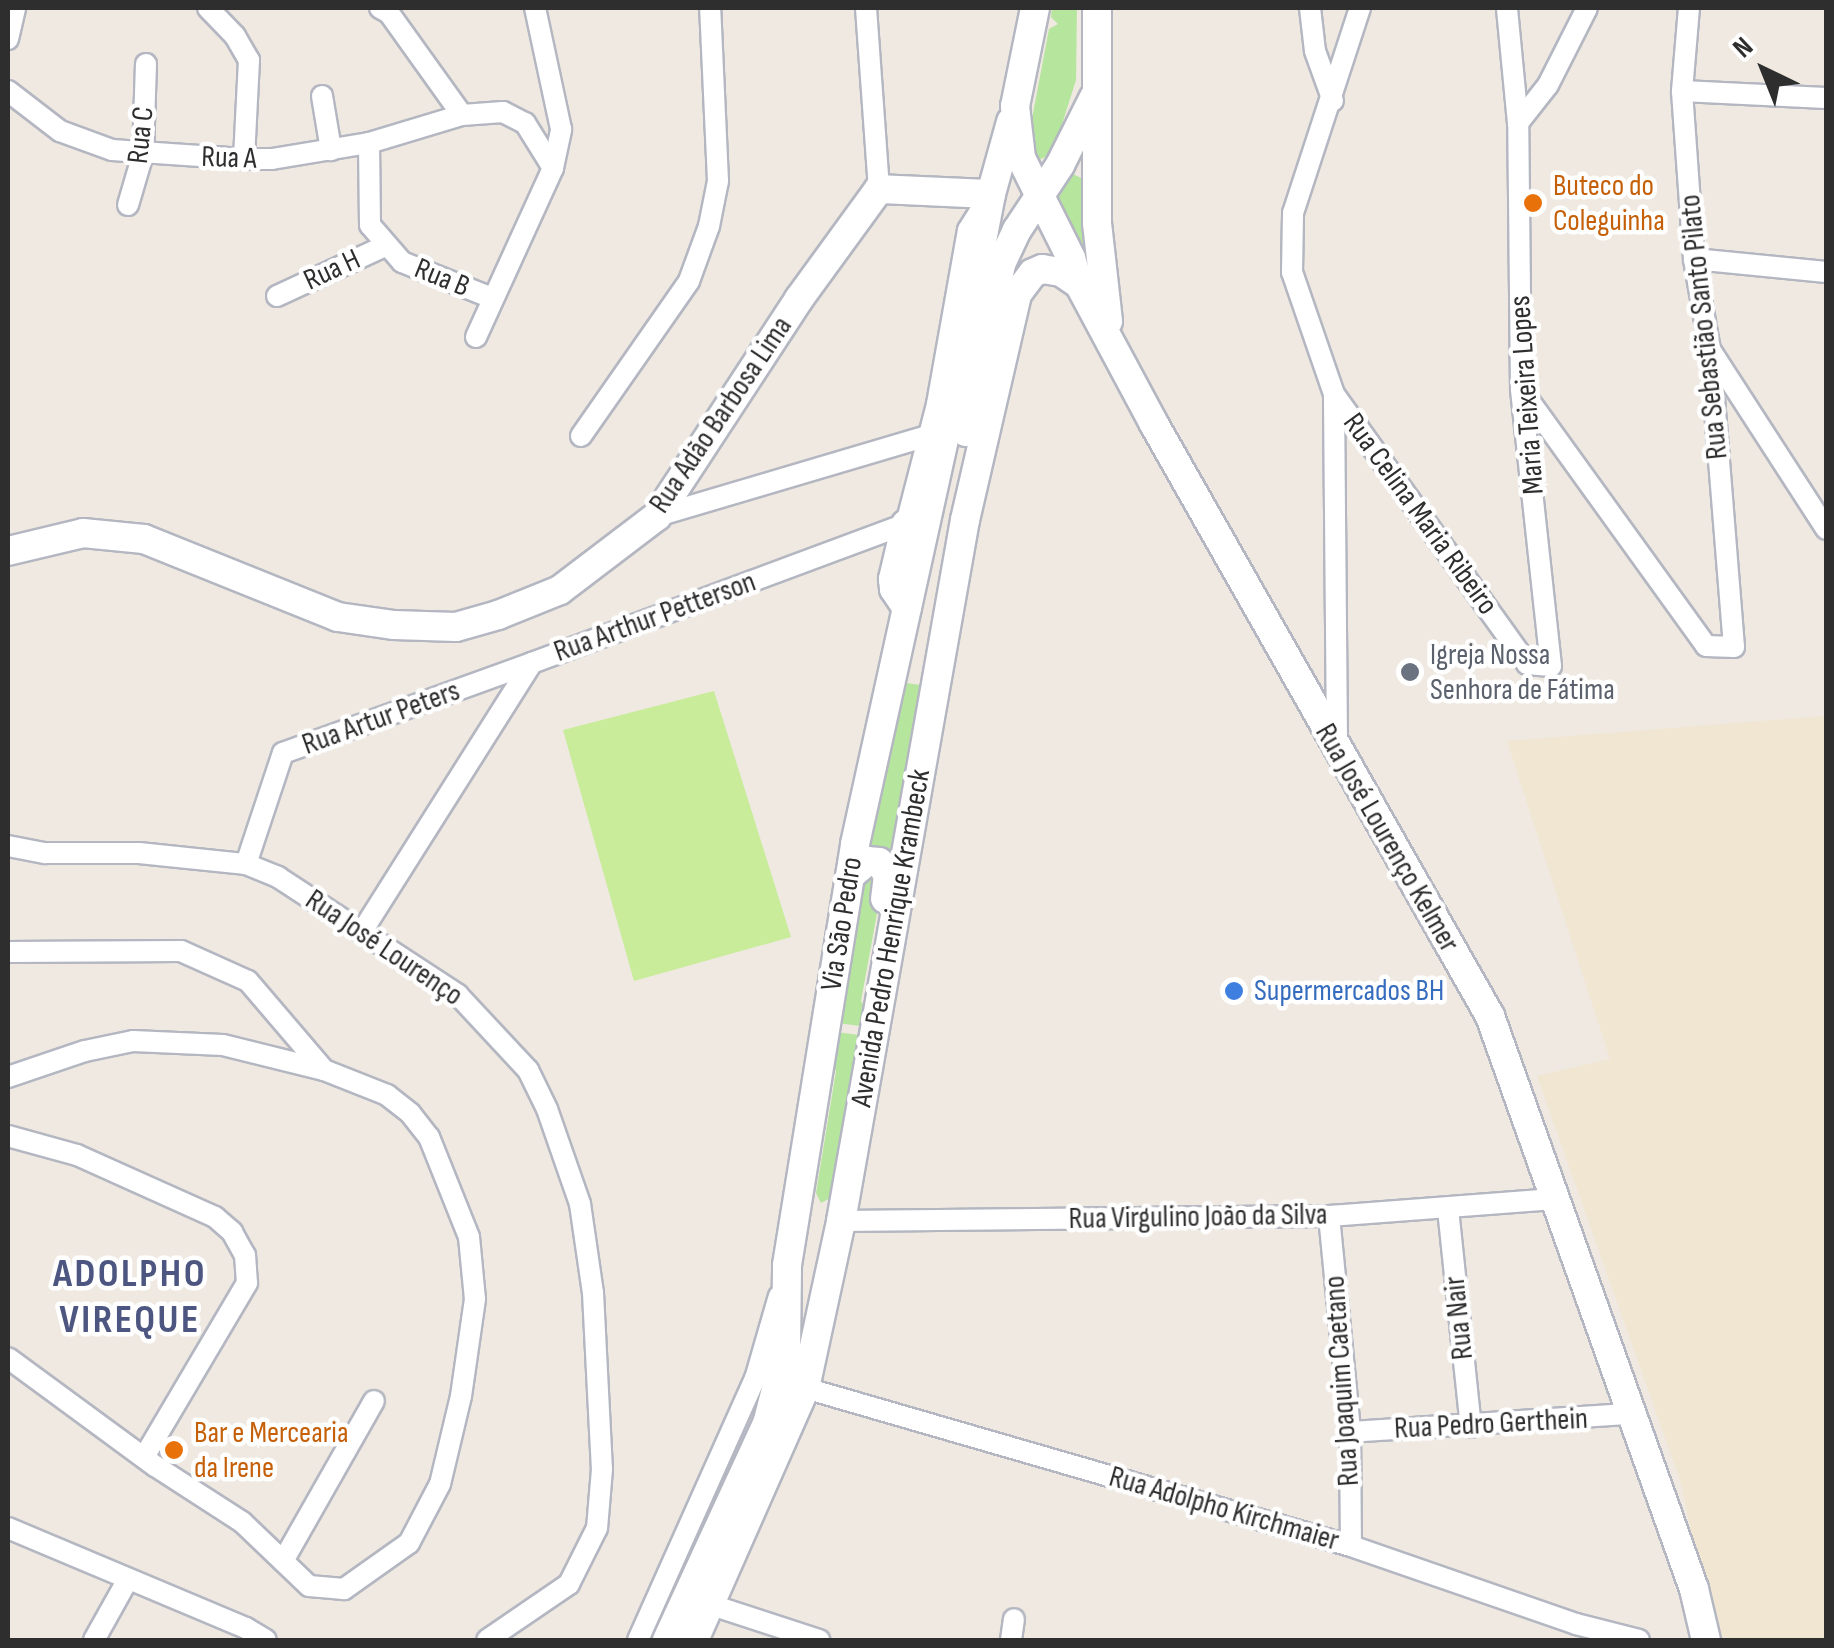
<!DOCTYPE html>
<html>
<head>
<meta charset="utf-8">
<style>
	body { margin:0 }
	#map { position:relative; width:1834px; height:1648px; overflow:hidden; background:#efe9e1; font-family:"Sofia Sans Condensed",sans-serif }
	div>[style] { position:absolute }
	.education>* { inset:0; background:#f0e6d1 }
	.green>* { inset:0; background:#b6e59e }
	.pitch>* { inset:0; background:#c9ec9a }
	.roads { filter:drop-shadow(2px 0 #b4b7c1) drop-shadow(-2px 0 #b4b7c1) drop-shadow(0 2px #b4b7c1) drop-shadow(0 -2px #b4b7c1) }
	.street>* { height:20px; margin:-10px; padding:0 10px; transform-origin:10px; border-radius:10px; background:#fff }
	.secondary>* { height:28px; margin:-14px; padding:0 14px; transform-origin:14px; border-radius:14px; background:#fff }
	.dots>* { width:28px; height:28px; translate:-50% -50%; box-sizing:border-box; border:5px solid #fff; border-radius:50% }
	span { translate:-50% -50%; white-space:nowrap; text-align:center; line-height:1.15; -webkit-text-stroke:9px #fff; paint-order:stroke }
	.street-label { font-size:30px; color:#2e2e2e }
	.food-label { font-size:30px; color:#c56008 }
	.left { translate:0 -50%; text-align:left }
	.worship-label { font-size:30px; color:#5b616d }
	.shop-label { font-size:30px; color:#366cbe }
	.district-label { font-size:40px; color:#4d5680; font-weight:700; letter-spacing:2.5px }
	.frame { position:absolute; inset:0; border:10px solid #2e2e2e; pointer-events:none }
	.north { position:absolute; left:1714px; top:20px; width:100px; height:100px; -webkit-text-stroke:8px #fff; paint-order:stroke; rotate:317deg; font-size:28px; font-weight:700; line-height:40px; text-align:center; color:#2e2e2e }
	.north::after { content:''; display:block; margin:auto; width:35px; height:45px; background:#2e2e2e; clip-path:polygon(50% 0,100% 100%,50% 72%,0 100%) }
</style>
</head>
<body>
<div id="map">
	<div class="education">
		<i style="clip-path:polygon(1826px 716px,1826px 1640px,1714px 1640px,1681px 1483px,1537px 1076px,1610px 1059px,1507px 741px)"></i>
	</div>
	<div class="green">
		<i style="clip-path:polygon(1052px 8px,1077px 8px,1076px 80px,1053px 153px,1037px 161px,1027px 145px,1049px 29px,1058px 24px,1051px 17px)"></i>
		<i style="clip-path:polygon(1073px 174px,1087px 181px,1087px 263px,1054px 196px)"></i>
		<i style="clip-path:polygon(900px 682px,927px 686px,896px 852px,868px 848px)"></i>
		<i style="clip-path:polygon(869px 872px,883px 881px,861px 1001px,870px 1015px,868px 1027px,837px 1023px,863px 879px)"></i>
		<i style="clip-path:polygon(836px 1032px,867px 1036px,832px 1197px,821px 1203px,816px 1193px,836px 1071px,830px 1062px)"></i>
	</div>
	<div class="pitch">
		<i style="clip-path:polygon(714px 691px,791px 937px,634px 981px,563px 730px)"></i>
	</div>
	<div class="roads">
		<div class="street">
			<i style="left:208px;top:8px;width:39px;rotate:46deg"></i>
			<i style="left:235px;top:36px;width:28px;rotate:60deg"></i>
			<i style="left:249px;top:60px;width:99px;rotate:92.9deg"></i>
			<i style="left:380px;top:8px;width:10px;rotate:29deg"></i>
			<i style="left:389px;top:13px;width:125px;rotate:54.4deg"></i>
			<i style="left:866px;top:8px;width:181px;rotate:85.9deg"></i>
			<i style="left:1310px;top:8px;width:43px;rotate:83.4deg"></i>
			<i style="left:1315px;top:51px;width:53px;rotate:70.2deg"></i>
			<i style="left:8px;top:39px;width:32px;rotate:-77deg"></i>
			<i style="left:8px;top:91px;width:66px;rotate:37.6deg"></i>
			<i style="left:60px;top:131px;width:55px;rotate:20.1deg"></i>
			<i style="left:112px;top:150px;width:132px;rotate:3.9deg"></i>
			<i style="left:244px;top:159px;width:28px"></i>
			<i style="left:272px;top:159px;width:98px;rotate:-9.4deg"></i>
			<i style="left:369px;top:143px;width:97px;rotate:-16.8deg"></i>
			<i style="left:462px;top:115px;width:41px;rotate:-4.2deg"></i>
			<i style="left:503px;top:112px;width:25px;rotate:27deg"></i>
			<i style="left:525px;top:123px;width:53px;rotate:58.1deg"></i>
			<i style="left:1682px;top:91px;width:144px;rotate:2.8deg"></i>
			<i style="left:322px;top:96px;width:55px;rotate:80.5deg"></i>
			<i style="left:1518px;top:123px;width:48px;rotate:-51.7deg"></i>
			<i style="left:1548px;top:85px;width:86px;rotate:-63.1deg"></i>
			<i style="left:369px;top:143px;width:82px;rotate:89.3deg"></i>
			<i style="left:370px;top:225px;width:49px;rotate:49.1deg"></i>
			<i style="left:402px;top:262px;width:97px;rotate:21.8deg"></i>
			<i style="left:128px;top:205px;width:53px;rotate:-73.6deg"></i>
			<i style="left:143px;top:154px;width:90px;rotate:-88.1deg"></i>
			<i style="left:1694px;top:259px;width:133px;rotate:5.6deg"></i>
			<i style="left:277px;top:296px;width:121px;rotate:-24.9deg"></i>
			<i style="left:476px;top:337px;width:186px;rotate:-65.5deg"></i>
			<i style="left:553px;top:168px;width:40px;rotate:-78deg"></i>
			<i style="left:561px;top:129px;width:124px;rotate:-102.1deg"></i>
			<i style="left:1711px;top:351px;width:212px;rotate:57.1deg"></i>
			<i style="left:1523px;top:392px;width:313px;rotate:54.2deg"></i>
			<i style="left:1706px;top:646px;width:28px;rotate:2deg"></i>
			<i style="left:1734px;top:647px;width:298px;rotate:-94.6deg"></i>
			<i style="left:1710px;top:350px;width:92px;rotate:-100deg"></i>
			<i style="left:1694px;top:259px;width:168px;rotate:-94.1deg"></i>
			<i style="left:1682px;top:91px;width:83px;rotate:-85.2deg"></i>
			<i style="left:1334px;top:394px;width:332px;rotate:54.4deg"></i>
			<i style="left:1527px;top:664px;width:24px;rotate:5deg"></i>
			<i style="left:1551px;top:666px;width:279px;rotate:-96.2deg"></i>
			<i style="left:1521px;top:389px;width:266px;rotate:-90.6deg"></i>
			<i style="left:1518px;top:123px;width:116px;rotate:-95.5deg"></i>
			<i style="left:581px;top:436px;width:189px;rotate:-55.1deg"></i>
			<i style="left:689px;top:281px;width:59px;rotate:-70deg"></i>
			<i style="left:709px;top:226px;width:46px;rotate:-78.7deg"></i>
			<i style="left:718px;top:181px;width:173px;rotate:-92.6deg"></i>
			<i style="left:657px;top:516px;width:282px;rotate:-16.5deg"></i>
			<i style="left:1337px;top:742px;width:348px;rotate:-90.5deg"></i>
			<i style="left:1334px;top:394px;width:129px;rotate:-109deg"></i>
			<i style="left:1292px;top:272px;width:59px;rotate:-89deg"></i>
			<i style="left:1293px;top:213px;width:216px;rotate:-71.9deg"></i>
			<i style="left:8px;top:846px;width:38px;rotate:11deg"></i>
			<i style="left:45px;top:853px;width:94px"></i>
			<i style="left:139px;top:853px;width:108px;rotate:5.9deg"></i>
			<i style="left:246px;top:864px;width:35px;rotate:22deg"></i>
			<i style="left:278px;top:877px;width:215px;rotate:33.2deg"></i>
			<i style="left:458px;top:995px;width:103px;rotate:47deg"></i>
			<i style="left:528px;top:1070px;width:43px;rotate:64deg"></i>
			<i style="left:547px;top:1109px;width:101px;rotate:70.8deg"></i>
			<i style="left:580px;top:1204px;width:90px;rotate:81.7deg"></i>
			<i style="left:593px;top:1293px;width:176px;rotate:87.1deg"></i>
			<i style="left:602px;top:1469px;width:59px;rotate:94.8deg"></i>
			<i style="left:597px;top:1528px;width:63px;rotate:116.6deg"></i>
			<i style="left:569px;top:1584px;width:99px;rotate:145.7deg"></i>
			<i style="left:246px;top:864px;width:117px;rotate:-71.6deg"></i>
			<i style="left:283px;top:753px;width:265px;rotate:-19.9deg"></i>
			<i style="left:363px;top:930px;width:316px;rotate:-57.7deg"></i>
			<i style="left:532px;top:663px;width:399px;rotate:-20.4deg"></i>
			<i style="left:906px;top:524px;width:124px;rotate:-75.5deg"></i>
			<i style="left:937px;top:404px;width:177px;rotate:-79.9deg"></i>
			<i style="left:968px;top:230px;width:36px;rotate:-58deg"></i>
			<i style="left:8px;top:952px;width:173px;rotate:-0.3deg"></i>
			<i style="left:181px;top:951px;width:73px;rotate:24.1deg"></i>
			<i style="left:248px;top:981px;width:117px;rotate:49.5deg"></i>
			<i style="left:324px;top:1070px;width:68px;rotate:21.6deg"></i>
			<i style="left:387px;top:1095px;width:29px;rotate:38deg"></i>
			<i style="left:410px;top:1113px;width:31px;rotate:52deg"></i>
			<i style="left:429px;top:1137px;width:108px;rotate:68.2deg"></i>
			<i style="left:469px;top:1237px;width:62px;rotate:84.5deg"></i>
			<i style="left:475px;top:1299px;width:98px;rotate:98.2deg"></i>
			<i style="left:461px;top:1396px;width:90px;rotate:103.4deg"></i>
			<i style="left:440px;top:1484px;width:67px;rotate:117.7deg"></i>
			<i style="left:409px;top:1543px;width:80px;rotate:144.7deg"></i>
			<i style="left:344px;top:1589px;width:35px;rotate:-175deg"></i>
			<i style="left:309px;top:1586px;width:93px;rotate:-136.3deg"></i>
			<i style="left:242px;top:1522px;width:103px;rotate:-147.2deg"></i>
			<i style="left:155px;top:1466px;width:182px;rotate:-143.7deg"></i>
			<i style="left:8px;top:1077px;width:81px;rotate:-18.7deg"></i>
			<i style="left:85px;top:1051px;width:49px;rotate:-11.8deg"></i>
			<i style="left:133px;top:1041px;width:90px;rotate:2.5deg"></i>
			<i style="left:223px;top:1045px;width:104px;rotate:13.9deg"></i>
			<i style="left:8px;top:1136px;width:72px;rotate:15.4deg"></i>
			<i style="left:77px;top:1155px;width:151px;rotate:24.2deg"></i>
			<i style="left:215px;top:1217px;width:23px;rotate:41deg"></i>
			<i style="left:232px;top:1232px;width:26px;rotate:61deg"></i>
			<i style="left:245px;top:1255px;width:28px;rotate:86deg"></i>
			<i style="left:247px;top:1283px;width:202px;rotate:120.6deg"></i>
			<i style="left:1448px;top:1209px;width:219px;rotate:84deg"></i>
			<i style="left:1329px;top:1216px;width:217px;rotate:84.4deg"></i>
			<i style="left:1350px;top:1432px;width:114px;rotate:89.5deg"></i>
			<i style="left:841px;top:1221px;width:488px;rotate:-0.6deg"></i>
			<i style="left:1329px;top:1216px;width:226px;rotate:-4.3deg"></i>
			<i style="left:805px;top:1388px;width:568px;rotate:16.14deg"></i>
			<i style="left:1351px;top:1546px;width:238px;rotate:19.1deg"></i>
			<i style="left:1576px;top:1624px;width:65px;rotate:14.3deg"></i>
			<i style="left:1350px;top:1432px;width:283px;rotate:-3.7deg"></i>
			<i style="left:8px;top:1528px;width:258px;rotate:22.8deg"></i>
			<i style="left:246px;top:1628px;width:23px;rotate:31deg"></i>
			<i style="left:283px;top:1561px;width:184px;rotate:-60.4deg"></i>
			<i style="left:712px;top:1605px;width:113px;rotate:18.1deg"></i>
			<i style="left:94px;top:1640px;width:68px;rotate:-60.8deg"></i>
			<i style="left:638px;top:1640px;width:286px;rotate:-65.9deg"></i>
			<i style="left:755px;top:1379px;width:86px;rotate:-73.9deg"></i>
			<i style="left:1011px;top:1640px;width:21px;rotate:-82deg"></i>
		</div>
		<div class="secondary">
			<i style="left:1035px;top:8px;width:100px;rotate:101.5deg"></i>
			<i style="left:1015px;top:106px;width:52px;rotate:83.4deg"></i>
			<i style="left:1021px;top:158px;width:112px;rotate:63.4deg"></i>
			<i style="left:1071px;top:258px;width:27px;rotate:73deg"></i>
			<i style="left:1079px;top:284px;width:159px;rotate:61.8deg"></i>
			<i style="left:1154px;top:424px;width:681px;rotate:60.42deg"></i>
			<i style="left:1490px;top:1016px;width:608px;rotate:70.4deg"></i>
			<i style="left:1694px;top:1589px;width:52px;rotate:76.8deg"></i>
			<i style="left:1097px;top:8px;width:215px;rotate:90deg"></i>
			<i style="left:1097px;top:223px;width:99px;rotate:83.6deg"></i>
			<i style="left:966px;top:432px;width:172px;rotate:-78.2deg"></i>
			<i style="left:1001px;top:264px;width:38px;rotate:-65deg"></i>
			<i style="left:1017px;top:230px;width:78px;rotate:-56.5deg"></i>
			<i style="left:1060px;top:165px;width:76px;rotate:-63.4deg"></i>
			<i style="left:906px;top:524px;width:57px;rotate:103.3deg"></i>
			<i style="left:893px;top:579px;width:10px;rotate:84deg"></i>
			<i style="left:894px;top:589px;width:23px;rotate:56deg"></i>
			<i style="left:8px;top:551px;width:77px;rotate:-13.5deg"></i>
			<i style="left:83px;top:533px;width:61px;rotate:5.6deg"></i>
			<i style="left:144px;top:539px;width:209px;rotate:21.9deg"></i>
			<i style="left:338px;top:617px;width:57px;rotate:8.1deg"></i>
			<i style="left:394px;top:625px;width:62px;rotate:1.8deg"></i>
			<i style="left:456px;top:627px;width:44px;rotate:-15.9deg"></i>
			<i style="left:498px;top:615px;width:67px;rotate:-22deg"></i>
			<i style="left:560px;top:590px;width:122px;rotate:-37.3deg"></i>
			<i style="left:657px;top:516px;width:259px;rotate:-56.8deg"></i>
			<i style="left:799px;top:299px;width:136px;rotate:-54deg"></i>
			<i style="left:879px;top:189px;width:112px;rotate:2.6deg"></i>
			<i style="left:850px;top:876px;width:23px;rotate:-41deg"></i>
			<i style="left:867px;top:861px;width:12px;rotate:5deg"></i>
			<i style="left:879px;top:862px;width:16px;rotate:55deg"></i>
			<i style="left:888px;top:875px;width:24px;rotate:97deg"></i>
			<i style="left:667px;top:1640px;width:238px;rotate:-65.2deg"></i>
			<i style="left:767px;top:1424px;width:75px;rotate:-75.4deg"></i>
			<i style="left:786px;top:1351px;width:86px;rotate:-89.3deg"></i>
			<i style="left:787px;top:1265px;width:426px;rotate:-80.8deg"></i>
			<i style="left:855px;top:844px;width:424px;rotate:-77.6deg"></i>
			<i style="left:946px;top:430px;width:240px;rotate:-79.2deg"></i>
			<i style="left:991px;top:194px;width:75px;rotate:-74.5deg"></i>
			<i style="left:694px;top:1640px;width:275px;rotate:-66.2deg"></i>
			<i style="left:805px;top:1388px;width:171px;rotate:-77.8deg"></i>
			<i style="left:841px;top:1221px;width:712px;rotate:-79.97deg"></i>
			<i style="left:965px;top:520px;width:232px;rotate:-77deg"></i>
			<i style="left:1017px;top:294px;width:26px;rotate:-53deg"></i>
			<i style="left:1033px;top:273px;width:10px;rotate:-24deg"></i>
			<i style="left:1042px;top:269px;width:19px;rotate:9deg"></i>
			<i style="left:1061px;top:272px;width:22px;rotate:34deg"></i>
		</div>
	</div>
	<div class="dots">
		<i style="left:1533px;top:203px;background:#e8710a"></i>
		<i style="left:1410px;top:672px;background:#6b7280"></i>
		<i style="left:1234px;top:991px;background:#3f7fe0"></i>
		<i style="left:174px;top:1450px;background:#e8710a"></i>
	</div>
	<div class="street-label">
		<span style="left:141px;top:135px;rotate:-84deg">Rua C</span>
		<span style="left:229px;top:158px;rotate:2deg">Rua A</span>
		<span style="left:332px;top:270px;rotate:-25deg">Rua H</span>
		<span style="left:442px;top:278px;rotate:22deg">Rua B</span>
		<span style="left:1704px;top:327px;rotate:-96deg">Rua Sebastião Santo Pilato</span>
		<span style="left:1527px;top:395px;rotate:-94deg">Maria Teixeira Lopes</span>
		<span style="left:721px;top:415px;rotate:-56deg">Rua Adão Barbosa Lima</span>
		<span style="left:1420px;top:514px;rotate:54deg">Rua Celina Maria Ribeiro</span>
		<span style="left:655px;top:617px;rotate:-20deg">Rua Arthur Petterson</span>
		<span style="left:381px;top:718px;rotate:-20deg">Rua Artur Peters</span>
		<span style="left:1387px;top:838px;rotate:60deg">Rua José Lourenço Kelmer</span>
		<span style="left:842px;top:924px;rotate:-81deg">Via São Pedro</span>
		<span style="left:891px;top:938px;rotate:-80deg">Avenida Pedro Henrique Krambeck</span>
		<span style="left:384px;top:948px;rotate:34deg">Rua José Lourenço</span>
		<span style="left:1198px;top:1217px;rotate:-1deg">Rua Virgulino João da Silva</span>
		<span style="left:1459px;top:1318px;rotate:-96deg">Rua Nair</span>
		<span style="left:1342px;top:1381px;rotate:-94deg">Rua Joaquim Caetano</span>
		<span style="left:1491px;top:1424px;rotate:-3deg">Rua Pedro Gerthein</span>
		<span style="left:1224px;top:1509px;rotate:16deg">Rua Adolpho Kirchmaier</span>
	</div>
	<div class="food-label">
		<span class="left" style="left:1553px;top:203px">Buteco do<br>Coleguinha</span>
		<span class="left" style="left:194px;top:1450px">Bar e Mercearia<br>da Irene</span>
	</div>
	<div class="worship-label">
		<span class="left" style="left:1430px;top:672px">Igreja Nossa<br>Senhora de Fátima</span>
	</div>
	<div class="shop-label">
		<span class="left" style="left:1254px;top:991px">Supermercados BH</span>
	</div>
	<div class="district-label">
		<span style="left:130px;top:1297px">ADOLPHO<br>VIREQUE</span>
	</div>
	<div class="frame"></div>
	<div class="north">N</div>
</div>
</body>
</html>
